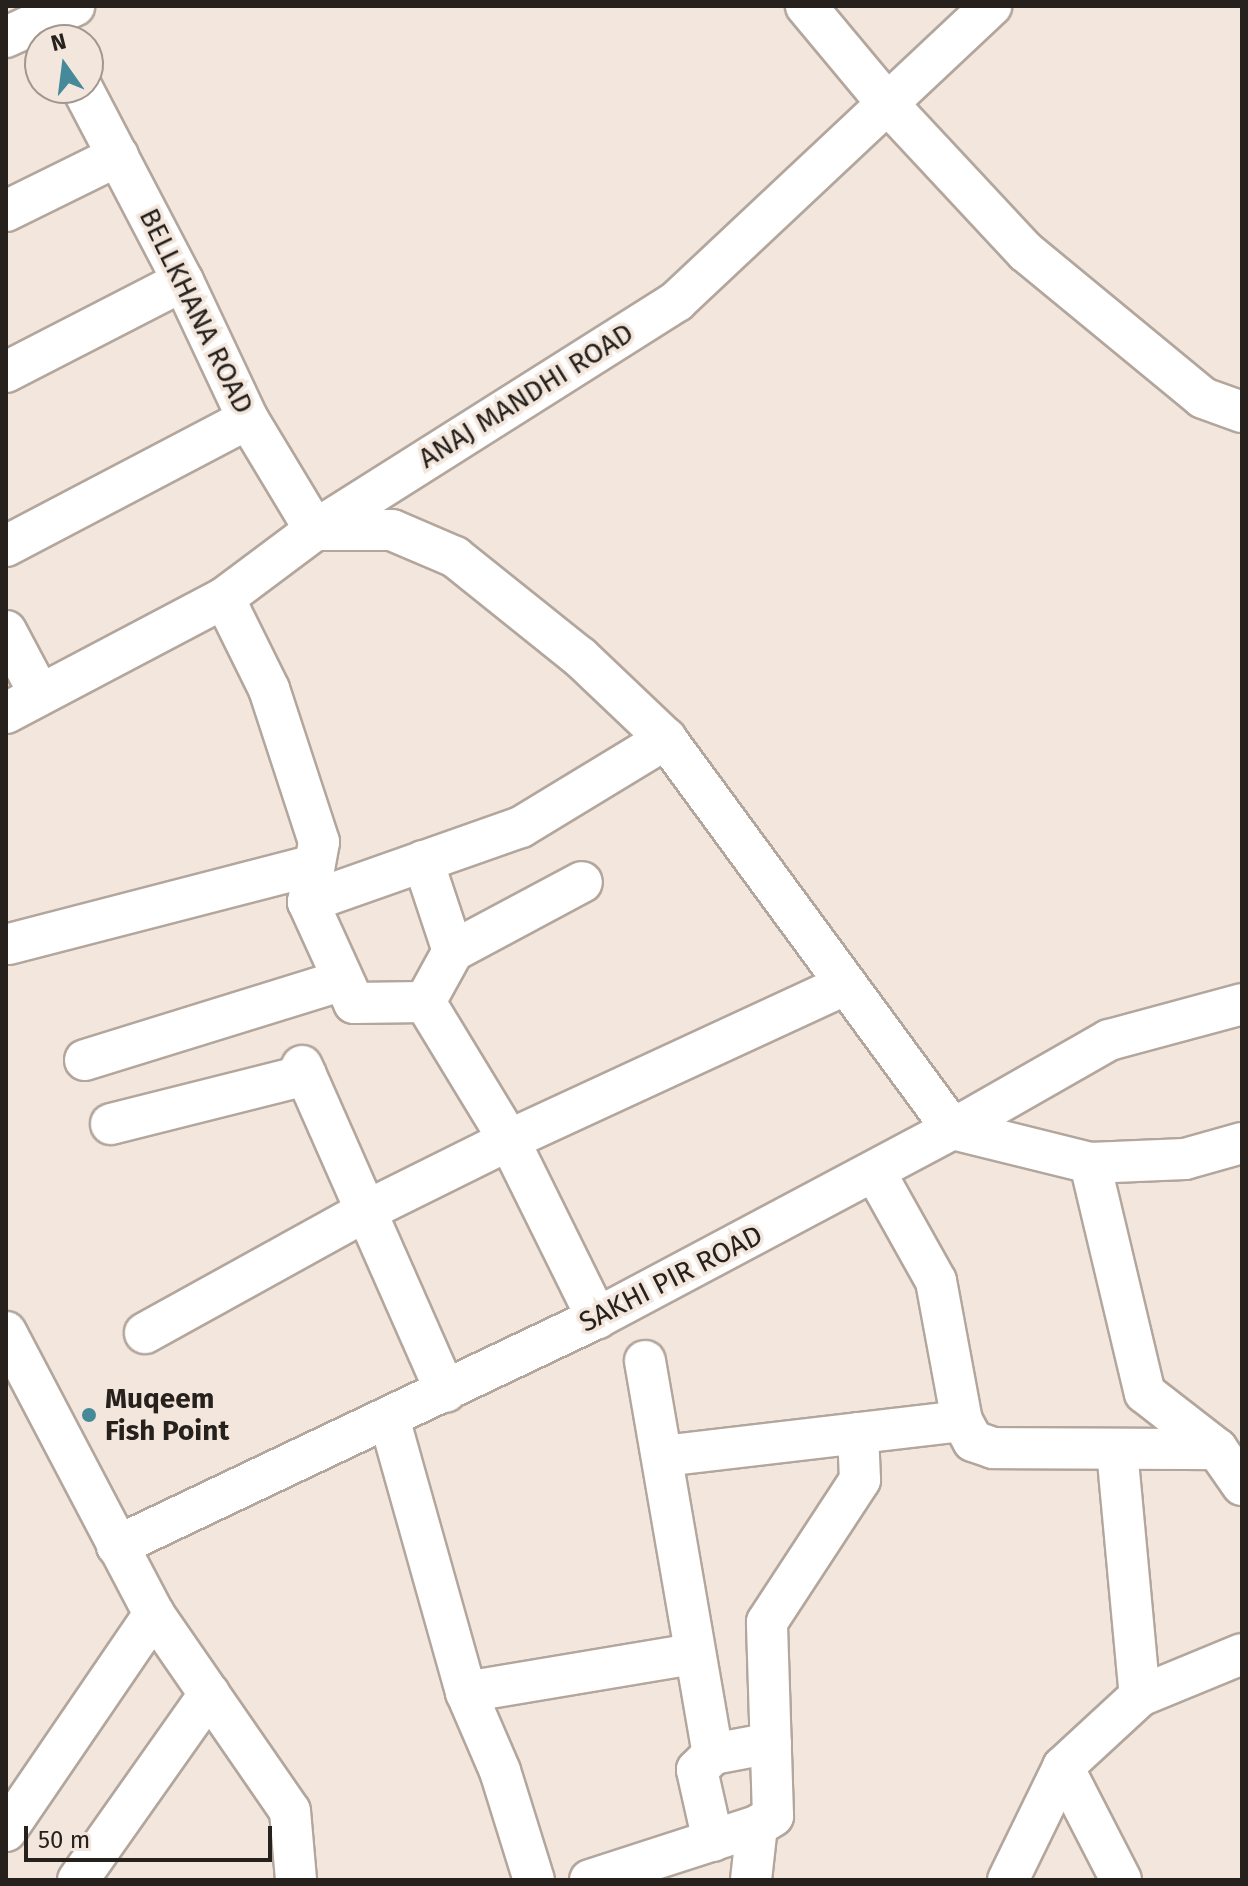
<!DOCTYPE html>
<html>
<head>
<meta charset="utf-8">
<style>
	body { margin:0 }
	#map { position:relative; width:1248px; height:1886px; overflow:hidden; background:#f3e6dc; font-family:"Fira Sans",sans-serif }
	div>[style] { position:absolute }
	.roads { filter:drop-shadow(2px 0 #b3a69d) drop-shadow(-2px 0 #b3a69d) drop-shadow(0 2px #b3a69d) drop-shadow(0 -2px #b3a69d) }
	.minor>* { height:40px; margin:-20px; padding:0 20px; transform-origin:20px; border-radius:20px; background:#fff }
	.dots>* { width:22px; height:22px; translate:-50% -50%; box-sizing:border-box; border:4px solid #f3e6dc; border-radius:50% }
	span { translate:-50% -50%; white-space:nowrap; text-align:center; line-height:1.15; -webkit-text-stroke:7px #f3e6dc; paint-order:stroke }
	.street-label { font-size:28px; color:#26211d }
	.poi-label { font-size:28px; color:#26211d; font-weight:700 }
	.left { translate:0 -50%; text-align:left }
	.frame { position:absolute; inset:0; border:8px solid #26211d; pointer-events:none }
	.north { position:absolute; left:24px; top:24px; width:80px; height:80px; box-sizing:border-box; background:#f3e6dc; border:2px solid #a19790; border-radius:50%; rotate:346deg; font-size:22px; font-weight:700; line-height:32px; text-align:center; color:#26211d }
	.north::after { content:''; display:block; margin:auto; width:28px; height:36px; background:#468a99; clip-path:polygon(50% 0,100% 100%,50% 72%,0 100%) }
	.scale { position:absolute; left:24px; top:1826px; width:248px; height:36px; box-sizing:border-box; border:4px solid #26211d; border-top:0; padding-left:10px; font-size:24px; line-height:28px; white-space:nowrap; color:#26211d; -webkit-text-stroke:6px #f3e6dc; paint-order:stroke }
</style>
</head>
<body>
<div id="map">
	<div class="roads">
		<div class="minor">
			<i style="left:806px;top:6px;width:125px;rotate:50.2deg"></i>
			<i style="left:886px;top:102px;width:205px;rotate:47deg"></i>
			<i style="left:1026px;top:252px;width:229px;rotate:39.5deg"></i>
			<i style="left:1203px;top:398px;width:41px;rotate:19.7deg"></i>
			<i style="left:6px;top:37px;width:75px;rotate:-24.5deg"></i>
			<i style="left:82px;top:88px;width:218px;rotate:62.4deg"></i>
			<i style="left:183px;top:281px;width:153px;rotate:64.8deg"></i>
			<i style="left:248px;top:419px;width:130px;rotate:58.9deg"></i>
			<i style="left:315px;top:530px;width:77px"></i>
			<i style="left:392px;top:530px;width:69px;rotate:23.2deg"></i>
			<i style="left:455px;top:557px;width:160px;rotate:38.7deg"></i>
			<i style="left:580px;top:657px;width:119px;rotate:43.6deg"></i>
			<i style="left:666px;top:739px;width:484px;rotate:53.7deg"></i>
			<i style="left:953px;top:1129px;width:180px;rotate:-29.7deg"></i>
			<i style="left:1109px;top:1040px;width:138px;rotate:-15.1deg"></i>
			<i style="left:6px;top:211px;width:125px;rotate:-26.2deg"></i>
			<i style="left:6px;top:372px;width:199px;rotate:-27.2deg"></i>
			<i style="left:6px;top:546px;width:273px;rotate:-27.7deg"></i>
			<i style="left:224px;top:598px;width:102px;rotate:63.7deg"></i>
			<i style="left:269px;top:689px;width:161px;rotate:71.9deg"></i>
			<i style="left:319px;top:842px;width:61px;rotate:100.4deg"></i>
			<i style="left:308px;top:902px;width:111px;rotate:65.5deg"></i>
			<i style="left:354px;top:1003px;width:71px;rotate:-0.8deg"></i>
			<i style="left:425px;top:1002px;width:162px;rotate:58.7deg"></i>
			<i style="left:509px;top:1140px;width:199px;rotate:63.7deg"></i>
			<i style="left:6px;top:631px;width:70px;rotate:62deg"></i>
			<i style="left:6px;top:713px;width:246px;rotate:-27.8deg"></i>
			<i style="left:224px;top:598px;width:114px;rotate:-36.8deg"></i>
			<i style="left:315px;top:530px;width:428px;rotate:-32.3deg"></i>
			<i style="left:677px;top:301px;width:431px;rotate:-43.2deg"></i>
			<i style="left:423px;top:861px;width:95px;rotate:71.6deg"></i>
			<i style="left:453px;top:951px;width:58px;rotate:118.8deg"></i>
			<i style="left:308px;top:902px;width:226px;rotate:-19.4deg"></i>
			<i style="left:521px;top:827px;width:170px;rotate:-31.3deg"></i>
			<i style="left:9px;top:944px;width:315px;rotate:-14.5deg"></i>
			<i style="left:453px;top:951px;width:146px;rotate:-28.1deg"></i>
			<i style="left:85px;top:1060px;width:270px;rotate:-17.2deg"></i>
			<i style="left:302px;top:1066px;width:356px;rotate:66.2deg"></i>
			<i style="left:111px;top:1124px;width:201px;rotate:-14.1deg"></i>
			<i style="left:1090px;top:1163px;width:236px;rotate:76.6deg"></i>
			<i style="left:1145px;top:1393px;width:91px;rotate:37.9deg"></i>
			<i style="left:1217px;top:1449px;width:44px;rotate:55.2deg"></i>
			<i style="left:875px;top:1172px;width:125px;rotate:60.8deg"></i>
			<i style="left:936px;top:1281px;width:142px;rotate:79.5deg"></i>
			<i style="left:962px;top:1421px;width:23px;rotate:61deg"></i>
			<i style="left:973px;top:1441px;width:21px;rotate:19deg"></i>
			<i style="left:993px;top:1448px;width:224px;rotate:0.3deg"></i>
			<i style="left:6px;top:1332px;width:318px;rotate:62.3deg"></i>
			<i style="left:154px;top:1614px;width:239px;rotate:55.4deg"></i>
			<i style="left:290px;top:1811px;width:69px;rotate:85deg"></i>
			<i style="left:145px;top:1333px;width:252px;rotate:-28.9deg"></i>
			<i style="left:366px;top:1211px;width:160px;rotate:-26.4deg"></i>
			<i style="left:509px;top:1140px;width:371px;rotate:-24.8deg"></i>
			<i style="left:645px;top:1361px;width:399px;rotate:80.2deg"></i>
			<i style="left:713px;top:1754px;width:59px;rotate:-10.7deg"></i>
			<i style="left:389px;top:1418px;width:285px;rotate:74.3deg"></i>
			<i style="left:466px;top:1692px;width:86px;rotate:66.7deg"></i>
			<i style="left:500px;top:1771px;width:114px;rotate:72.7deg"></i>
			<i style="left:1117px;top:1450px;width:247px;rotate:84.7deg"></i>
			<i style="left:663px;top:1456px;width:301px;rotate:-6.7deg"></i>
			<i style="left:117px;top:1546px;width:531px;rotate:-25.41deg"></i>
			<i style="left:597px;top:1318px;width:403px;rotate:-28deg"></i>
			<i style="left:953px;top:1129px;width:141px;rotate:13.9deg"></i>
			<i style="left:1090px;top:1163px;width:95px;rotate:-2.4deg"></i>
			<i style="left:1185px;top:1159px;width:59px;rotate:-15.7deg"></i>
			<i style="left:466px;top:1692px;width:231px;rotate:-9.5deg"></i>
			<i style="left:1063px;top:1767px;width:127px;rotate:62.8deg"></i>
			<i style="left:6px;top:1831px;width:263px;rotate:-55.7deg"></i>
			<i style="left:713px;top:1841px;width:73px;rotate:-102.7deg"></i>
			<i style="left:697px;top:1770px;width:23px;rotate:-45deg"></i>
			<i style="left:78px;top:1880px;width:228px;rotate:-54.8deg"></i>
			<i style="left:590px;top:1880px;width:176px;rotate:-17.9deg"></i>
			<i style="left:757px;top:1826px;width:19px;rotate:-32deg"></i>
			<i style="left:773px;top:1816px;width:194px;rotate:-91.8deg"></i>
			<i style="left:767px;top:1622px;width:170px;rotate:-56.8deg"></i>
			<i style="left:860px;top:1480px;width:47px;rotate:-92.4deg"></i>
			<i style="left:751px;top:1880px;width:54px;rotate:-83.7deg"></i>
			<i style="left:1008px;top:1880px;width:126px;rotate:-64deg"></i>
			<i style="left:1063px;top:1767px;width:105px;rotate:-42.7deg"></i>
			<i style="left:1140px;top:1696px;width:110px;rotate:-22.4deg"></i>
		</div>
	</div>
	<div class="dots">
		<i style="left:89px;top:1415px;background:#468a99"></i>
	</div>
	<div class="street-label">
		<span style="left:196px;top:311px;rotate:64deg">BELLKHANA ROAD</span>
		<span style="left:526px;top:396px;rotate:-32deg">ANAJ MANDHI ROAD</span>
		<span style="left:671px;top:1279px;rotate:-27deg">SAKHI PIR ROAD</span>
	</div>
	<div class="poi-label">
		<span class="left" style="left:105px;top:1415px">Muqeem<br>Fish Point</span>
	</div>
	<div class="frame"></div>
	<div class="north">N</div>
	<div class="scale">50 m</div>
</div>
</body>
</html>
